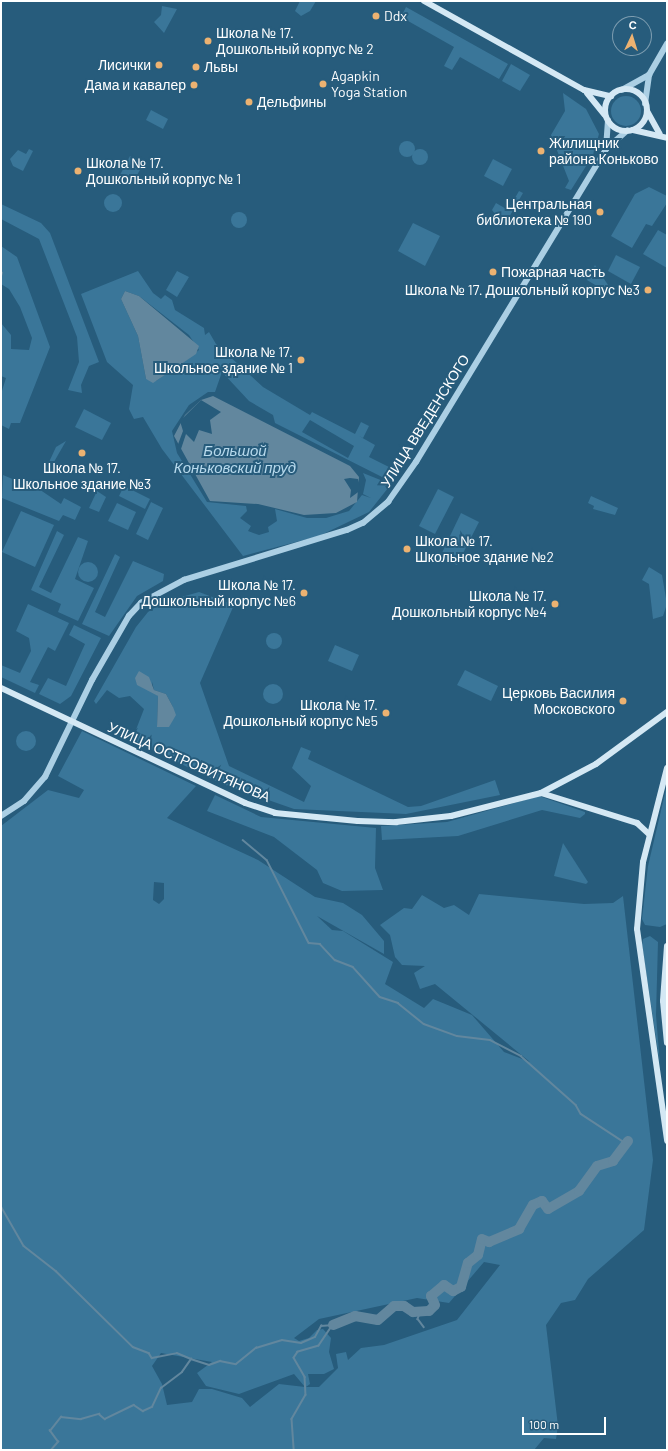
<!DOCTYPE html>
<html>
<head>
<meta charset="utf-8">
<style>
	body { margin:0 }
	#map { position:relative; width:668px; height:1451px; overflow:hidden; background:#275c7c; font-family:Barlow,sans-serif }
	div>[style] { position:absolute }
	.green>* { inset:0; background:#3a7699 }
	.round { border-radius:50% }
	.water>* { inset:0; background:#62879e }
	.pier>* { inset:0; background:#275c7c }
	.stream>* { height:1.5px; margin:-0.75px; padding:0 0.75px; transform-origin:0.75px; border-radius:0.75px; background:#62879e }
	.river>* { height:10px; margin:-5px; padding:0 5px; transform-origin:5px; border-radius:5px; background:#62879e }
	.tertiary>* { height:5.5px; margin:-2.75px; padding:0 2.75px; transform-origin:2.75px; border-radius:2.75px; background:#abcfe4 }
	.secondary>* { height:6px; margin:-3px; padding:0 3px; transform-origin:3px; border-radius:3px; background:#d4e8f4 }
	.secondary>.ring { margin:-3px; padding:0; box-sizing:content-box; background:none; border:6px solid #d4e8f4; border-radius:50% }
	.dots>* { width:11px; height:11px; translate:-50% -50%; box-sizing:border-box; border:2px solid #275c7c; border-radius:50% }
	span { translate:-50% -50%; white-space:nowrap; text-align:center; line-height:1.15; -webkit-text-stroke:4px #275c7c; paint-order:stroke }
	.poi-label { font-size:14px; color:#fff }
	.left { translate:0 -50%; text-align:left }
	.right { translate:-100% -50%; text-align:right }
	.street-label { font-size:14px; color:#fff }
	.water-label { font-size:15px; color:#b7d9ec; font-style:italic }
	.frame { position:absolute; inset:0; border:2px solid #fff; pointer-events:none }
	.north { position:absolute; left:612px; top:16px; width:40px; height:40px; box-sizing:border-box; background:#275c7c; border:1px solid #7d9db0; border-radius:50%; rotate:4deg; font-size:11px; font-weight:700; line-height:16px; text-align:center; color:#fff }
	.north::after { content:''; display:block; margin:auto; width:14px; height:18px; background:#ecb271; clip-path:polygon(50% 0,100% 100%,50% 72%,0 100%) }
	.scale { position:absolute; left:522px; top:1417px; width:84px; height:18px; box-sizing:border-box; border:2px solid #fff; border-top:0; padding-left:5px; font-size:12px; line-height:14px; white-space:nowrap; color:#fff; -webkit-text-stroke:3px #275c7c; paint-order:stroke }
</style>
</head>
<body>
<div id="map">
	<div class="green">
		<i style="clip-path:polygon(300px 1px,316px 1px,310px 11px,301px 16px,295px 11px)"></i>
		<i style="clip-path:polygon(162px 6px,177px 9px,164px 33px,154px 22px,161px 15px)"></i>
		<i style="clip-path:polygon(406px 7px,508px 64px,499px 79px,460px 57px,452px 70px,444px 66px,454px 47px,401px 17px)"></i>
		<i style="clip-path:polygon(511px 64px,530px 75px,520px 91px,502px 81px)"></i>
		<i style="clip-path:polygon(563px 93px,586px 109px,599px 134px,593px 155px,571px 190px,565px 188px,569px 181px,551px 135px,565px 111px)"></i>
		<i class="round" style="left:611px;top:96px;width:30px;height:30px"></i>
		<i style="clip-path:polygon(151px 110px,168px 119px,163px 129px,146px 120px)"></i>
		<i class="round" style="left:399px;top:141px;width:16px;height:16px"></i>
		<i class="round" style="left:412px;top:149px;width:16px;height:16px"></i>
		<i style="clip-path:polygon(29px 149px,33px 151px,23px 171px,13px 166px,10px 159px,18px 150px,26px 154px)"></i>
		<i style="clip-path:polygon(130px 156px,144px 163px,133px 182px,120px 175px)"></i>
		<i style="clip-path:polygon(493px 159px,512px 169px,503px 186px,484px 176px)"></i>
		<i style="clip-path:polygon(649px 187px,667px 196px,667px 203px,652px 226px,646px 224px,632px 248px,611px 236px,635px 194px)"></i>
		<i style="clip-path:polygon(519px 191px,523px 193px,504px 226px,492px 210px,496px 203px,508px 210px)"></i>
		<i class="round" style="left:104px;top:194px;width:18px;height:18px"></i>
		<i style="clip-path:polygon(1px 204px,41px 223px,50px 233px,99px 362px,89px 366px,81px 385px,82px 393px,68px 390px,79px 362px,77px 337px,39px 239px,1px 219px)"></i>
		<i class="round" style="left:231px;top:212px;width:16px;height:16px"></i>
		<i style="clip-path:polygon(413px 223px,440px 236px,425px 266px,398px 251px)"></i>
		<i style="clip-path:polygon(658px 230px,667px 235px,667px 268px,643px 254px)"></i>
		<i style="clip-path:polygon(1px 246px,17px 257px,50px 347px,20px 423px,11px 423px,9px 429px,1px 425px,1px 394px,6px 378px,1px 376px,1px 323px,11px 335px,11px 349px,29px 350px,32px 338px,20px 307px,9px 289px,1px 284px)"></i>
		<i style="clip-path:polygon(616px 255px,640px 267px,631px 284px,608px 271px)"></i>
		<i style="clip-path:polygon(595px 265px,608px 285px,605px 291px,587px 280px)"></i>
		<i style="clip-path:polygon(evenodd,138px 271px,153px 293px,161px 299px,165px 295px,172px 300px,175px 310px,204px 328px,205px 335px,209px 332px,216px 344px,263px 387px,310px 415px,312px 412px,355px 434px,361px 422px,369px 426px,363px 438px,359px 436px,375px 445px,369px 457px,393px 469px,392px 483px,369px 512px,319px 536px,243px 556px,162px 449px,143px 417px,134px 419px,129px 409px,133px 385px,107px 362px,81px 294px,138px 271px,125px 291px,139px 296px,189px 335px,199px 350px,156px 381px,146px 379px,138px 336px,121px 299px,125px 291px,138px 271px,222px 372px,249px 401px,273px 415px,275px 423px,384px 478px,383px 481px,363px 473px,366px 480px,363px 494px,371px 498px,362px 495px,349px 511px,326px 518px,307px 518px,275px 509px,277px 521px,268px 527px,269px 532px,259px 535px,248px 531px,251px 526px,240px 518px,247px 511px,246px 506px,207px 502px,177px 453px,172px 431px,189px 405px,208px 392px,215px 392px,222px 372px,138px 271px,310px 420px,354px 446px,348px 458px,302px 432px,310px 420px)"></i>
		<i style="clip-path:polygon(177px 271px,189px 277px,177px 297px,166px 290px)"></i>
		<i style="clip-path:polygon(84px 409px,111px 423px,102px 440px,75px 427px)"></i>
		<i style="clip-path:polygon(66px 441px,47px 474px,44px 473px,56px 447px)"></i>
		<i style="clip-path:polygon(3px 475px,22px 483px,24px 479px,61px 504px,64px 498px,81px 507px,75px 520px,63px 515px,59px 521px,2px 498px)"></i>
		<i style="clip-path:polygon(124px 486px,150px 499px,145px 509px,119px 496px)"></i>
		<i style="clip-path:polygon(438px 489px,454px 497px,435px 534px,419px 526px)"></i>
		<i style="clip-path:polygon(97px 491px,106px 497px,99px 512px,89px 508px)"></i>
		<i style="clip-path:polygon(591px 496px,618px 508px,615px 515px,593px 509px,594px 506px,588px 503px)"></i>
		<i style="clip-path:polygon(151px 502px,163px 508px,148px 540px,136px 534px)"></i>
		<i style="clip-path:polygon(117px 503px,136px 512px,128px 530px,108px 521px)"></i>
		<i style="clip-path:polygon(21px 511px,54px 525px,35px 567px,2px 552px)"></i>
		<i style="clip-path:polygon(461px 513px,479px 522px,457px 565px,440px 557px)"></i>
		<i style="clip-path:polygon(57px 531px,64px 535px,39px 587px,51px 593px,78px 537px,88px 541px,75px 579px,94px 588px,78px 621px,58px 612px,61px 604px,31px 590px)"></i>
		<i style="clip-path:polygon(115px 554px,120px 557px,95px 612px,105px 617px,133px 561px,164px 574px,163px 581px,137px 596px,109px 636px,82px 624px)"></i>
		<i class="round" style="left:78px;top:562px;width:20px;height:20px"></i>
		<i style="clip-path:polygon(649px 567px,662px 575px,667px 604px,663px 616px,653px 619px,649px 584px,642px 580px)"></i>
		<i style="clip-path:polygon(evenodd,199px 592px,234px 605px,200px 683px,229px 766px,304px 802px,311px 786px,292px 768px,301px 747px,311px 751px,308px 759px,408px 807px,421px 806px,495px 780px,500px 795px,406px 814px,294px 809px,220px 783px,132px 740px,144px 709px,130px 696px,119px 698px,107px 690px,96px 704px,94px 701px,136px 627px,148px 612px,164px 602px,199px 592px,152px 682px,154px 690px,166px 694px,173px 707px,169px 727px,157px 726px,158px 696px,152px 691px,152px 682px)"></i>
		<i style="clip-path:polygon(28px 604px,69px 623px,55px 651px,48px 647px,30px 682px,39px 685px,35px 693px,1px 677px,1px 665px,20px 673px,31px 651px,29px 638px,16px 631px)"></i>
		<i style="clip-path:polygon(74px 625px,101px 638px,71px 696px,60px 704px,39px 694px,48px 678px,66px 686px,85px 644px,69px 635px)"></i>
		<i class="round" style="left:266px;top:633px;width:16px;height:16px"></i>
		<i style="clip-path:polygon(335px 645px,359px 655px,352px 671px,328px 661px)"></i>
		<i style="clip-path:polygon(465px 670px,498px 686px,491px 701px,457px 685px)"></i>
		<i class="round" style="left:263px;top:684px;width:20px;height:20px"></i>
		<i style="clip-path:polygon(evenodd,82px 731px,196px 786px,167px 818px,258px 860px,315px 897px,343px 903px,362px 915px,384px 941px,384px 954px,317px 916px,332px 930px,343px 931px,393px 962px,385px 984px,424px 1008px,433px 999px,472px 1015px,504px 1052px,530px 1062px,435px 984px,420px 989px,414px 973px,425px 966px,402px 965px,395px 957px,390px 935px,380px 925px,404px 908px,412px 909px,422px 895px,444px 908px,454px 905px,469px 915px,479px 894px,584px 904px,613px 903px,623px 896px,653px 1160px,644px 1230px,588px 1279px,575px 1300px,561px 1303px,546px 1325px,558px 1426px,556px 1439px,544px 1438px,534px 1450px,1px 1450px,1px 826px,48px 790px,79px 798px,84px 790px,58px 776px,82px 731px,154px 882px,164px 883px,164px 899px,159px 904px,153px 900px,154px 882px,82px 731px,484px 1262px,500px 1265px,457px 1320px,384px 1345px,361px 1348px,348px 1360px,346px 1352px,336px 1354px,338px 1368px,319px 1387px,306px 1387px,310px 1384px,308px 1374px,324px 1374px,334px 1369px,329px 1352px,331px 1338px,323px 1329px,317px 1330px,309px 1338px,299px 1341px,294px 1338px,319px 1319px,417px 1298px,449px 1303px,484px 1262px,82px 731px,161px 1353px,212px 1362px,197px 1373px,206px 1386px,239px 1394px,294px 1374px,305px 1387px,279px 1384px,250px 1407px,242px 1398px,212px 1389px,199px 1389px,192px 1402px,167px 1405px,162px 1384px,152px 1366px,161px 1353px)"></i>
		<i class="round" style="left:16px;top:731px;width:20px;height:20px"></i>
		<i style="clip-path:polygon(667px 785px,667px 924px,660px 927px,645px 925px,642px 919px,648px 866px)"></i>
		<i style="clip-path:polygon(215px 795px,261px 817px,376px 828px,375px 868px,383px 890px,342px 891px,323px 883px,317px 870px,274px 837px,207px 811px)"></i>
		<i style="clip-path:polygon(539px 796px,585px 812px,585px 814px,580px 818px,542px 810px,458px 836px,382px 840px,381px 826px,447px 822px)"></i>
		<i style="clip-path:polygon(563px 843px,588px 882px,586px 884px,554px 876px)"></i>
		<i style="clip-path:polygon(650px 936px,658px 942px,656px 1015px,660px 1065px,642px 945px,643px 939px)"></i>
	</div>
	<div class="water">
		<i style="clip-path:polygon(125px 291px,139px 296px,199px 346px,196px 354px,153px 383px,146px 379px,138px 336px,121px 299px)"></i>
		<i style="clip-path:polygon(213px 396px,350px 466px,359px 477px,357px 502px,336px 513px,304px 515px,258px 504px,210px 501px,174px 436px,185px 415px,201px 400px)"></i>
		<i style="clip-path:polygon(139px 671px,149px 677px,154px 690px,166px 694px,173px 707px,176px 715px,169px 727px,157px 727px,158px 696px,137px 685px,135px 678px)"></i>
	</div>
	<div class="pier">
		<i style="clip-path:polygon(201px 400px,221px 412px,210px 420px,212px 434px,199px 430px,194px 442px,186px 434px,180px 452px,177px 447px,183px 431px,180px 421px)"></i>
		<i style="clip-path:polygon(350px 478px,358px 479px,361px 490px,350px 498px,351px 490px,344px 479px)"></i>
	</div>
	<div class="stream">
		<i style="left:1px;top:276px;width:3px;rotate:-72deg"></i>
		<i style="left:243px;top:840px;width:31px;rotate:40deg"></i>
		<i style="left:267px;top:860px;width:93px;rotate:63.2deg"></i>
		<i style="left:309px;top:943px;width:11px;rotate:5deg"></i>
		<i style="left:320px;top:944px;width:22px;rotate:47deg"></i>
		<i style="left:335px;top:960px;width:19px;rotate:21deg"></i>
		<i style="left:353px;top:967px;width:40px;rotate:48deg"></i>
		<i style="left:380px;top:997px;width:19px;rotate:18deg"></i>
		<i style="left:398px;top:1003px;width:33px;rotate:39deg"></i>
		<i style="left:424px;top:1024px;width:35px;rotate:20deg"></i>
		<i style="left:457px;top:1036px;width:33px;rotate:7deg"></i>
		<i style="left:490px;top:1040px;width:35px;rotate:27deg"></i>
		<i style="left:521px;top:1056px;width:74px;rotate:41.7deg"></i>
		<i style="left:576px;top:1105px;width:10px;rotate:61deg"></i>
		<i style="left:581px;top:1114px;width:51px;rotate:33.1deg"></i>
		<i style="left:1px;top:1206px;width:46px;rotate:60.1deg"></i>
		<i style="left:24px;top:1246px;width:41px;rotate:38deg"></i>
		<i style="left:56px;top:1271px;width:108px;rotate:44.6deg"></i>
		<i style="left:133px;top:1347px;width:17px;rotate:21deg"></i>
		<i style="left:149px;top:1353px;width:6px;rotate:59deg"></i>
		<i style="left:152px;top:1358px;width:25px;rotate:-11deg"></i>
		<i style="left:177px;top:1353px;width:15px;rotate:23deg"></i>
		<i style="left:421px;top:1312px;width:8px;rotate:113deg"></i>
		<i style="left:418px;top:1319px;width:10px;rotate:53deg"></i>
		<i style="left:51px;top:1450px;width:11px;rotate:-49deg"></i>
		<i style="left:58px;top:1442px;width:14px;rotate:-126deg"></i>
		<i style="left:50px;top:1431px;width:18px;rotate:-52deg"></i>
		<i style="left:61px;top:1417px;width:20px;rotate:6deg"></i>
		<i style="left:81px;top:1419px;width:19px;rotate:-16deg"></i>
		<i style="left:99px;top:1414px;width:8px;rotate:40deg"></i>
		<i style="left:105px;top:1419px;width:32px;rotate:-26deg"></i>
		<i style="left:134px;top:1405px;width:11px;rotate:34deg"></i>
		<i style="left:143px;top:1411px;width:10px;rotate:-24deg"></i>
		<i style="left:152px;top:1407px;width:21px;rotate:-65deg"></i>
		<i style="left:161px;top:1388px;width:26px;rotate:-37deg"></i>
		<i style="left:182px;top:1372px;width:16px;rotate:-55deg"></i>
		<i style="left:191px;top:1359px;width:19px;rotate:18deg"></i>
		<i style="left:209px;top:1365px;width:12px;rotate:-20deg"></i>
		<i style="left:220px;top:1361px;width:16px;rotate:11deg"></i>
		<i style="left:236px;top:1364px;width:26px;rotate:-39deg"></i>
		<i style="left:256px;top:1348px;width:27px;rotate:-17deg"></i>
		<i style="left:282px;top:1340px;width:19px;rotate:9deg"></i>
		<i style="left:301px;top:1343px;width:15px;rotate:-23deg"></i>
		<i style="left:315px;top:1337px;width:13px;rotate:-61deg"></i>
		<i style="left:321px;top:1326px;width:12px;rotate:-5deg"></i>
		<i style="left:333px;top:1325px;width:25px;rotate:124deg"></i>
		<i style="left:319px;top:1346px;width:22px;rotate:164deg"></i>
		<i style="left:298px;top:1352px;width:7px;rotate:124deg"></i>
		<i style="left:294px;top:1358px;width:22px;rotate:60deg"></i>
		<i style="left:305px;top:1377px;width:18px;rotate:87deg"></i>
		<i style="left:306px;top:1395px;width:28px;rotate:120deg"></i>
		<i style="left:292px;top:1419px;width:31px;rotate:86deg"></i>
	</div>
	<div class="river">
		<i style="left:333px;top:1325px;width:24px;rotate:-22deg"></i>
		<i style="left:355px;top:1316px;width:23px;rotate:10deg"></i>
		<i style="left:378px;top:1320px;width:21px;rotate:-41deg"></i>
		<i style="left:394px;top:1306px;width:10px"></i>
		<i style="left:404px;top:1306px;width:11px;rotate:34deg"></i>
		<i style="left:413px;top:1312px;width:16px;rotate:-4deg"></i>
		<i style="left:429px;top:1311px;width:8px;rotate:-45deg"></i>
		<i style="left:435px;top:1305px;width:10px;rotate:-114deg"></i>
		<i style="left:431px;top:1296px;width:17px;rotate:-40deg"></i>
		<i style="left:444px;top:1285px;width:11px;rotate:34deg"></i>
		<i style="left:453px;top:1291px;width:9px;rotate:-27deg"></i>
		<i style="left:461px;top:1287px;width:25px;rotate:-74deg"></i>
		<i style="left:468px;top:1263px;width:13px;rotate:-39deg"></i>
		<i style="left:478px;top:1255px;width:16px;rotate:-76deg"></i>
		<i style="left:482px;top:1239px;width:8px;rotate:23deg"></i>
		<i style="left:489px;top:1242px;width:33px;rotate:-23deg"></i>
		<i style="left:519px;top:1229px;width:28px;rotate:-60deg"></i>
		<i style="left:533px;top:1205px;width:10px;rotate:-24deg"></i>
		<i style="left:542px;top:1201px;width:10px;rotate:53deg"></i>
		<i style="left:548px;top:1209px;width:36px;rotate:-30deg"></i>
		<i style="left:579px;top:1191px;width:31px;rotate:-54deg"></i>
		<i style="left:597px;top:1166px;width:17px;rotate:-17deg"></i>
		<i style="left:613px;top:1161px;width:25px;rotate:-53deg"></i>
	</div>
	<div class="tertiary">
		<i style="left:622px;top:90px;width:31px;rotate:-29deg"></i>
		<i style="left:649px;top:75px;width:36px;rotate:-60deg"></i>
		<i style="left:645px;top:104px;width:29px;rotate:-82deg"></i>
		<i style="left:606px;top:149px;width:28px;rotate:-86deg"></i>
		<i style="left:1px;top:816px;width:27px;rotate:-33deg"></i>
		<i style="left:24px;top:801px;width:32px;rotate:-49deg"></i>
		<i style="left:45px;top:777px;width:108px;rotate:-64.1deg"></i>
		<i style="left:92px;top:680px;width:74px;rotate:-60deg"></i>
		<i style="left:129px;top:616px;width:18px;rotate:-47deg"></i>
		<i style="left:141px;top:603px;width:49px;rotate:-28.1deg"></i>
		<i style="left:184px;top:580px;width:170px;rotate:-17.1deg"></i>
		<i style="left:347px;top:530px;width:17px;rotate:-24deg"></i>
		<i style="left:363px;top:523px;width:33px;rotate:-40deg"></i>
		<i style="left:388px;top:502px;width:49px;rotate:-55deg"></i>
		<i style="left:416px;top:462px;width:366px;rotate:-58.7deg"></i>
		<i style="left:606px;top:149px;width:28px;rotate:-41deg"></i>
	</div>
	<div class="secondary">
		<i style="left:424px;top:1px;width:183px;rotate:29.1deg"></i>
		<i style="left:584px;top:90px;width:28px;rotate:13deg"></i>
		<i class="ring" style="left:605px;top:89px;width:36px;height:36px"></i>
		<i style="left:587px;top:93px;width:28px;rotate:51deg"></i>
		<i style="left:647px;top:111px;width:26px;rotate:61deg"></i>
		<i style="left:633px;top:130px;width:35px;rotate:13deg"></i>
		<i style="left:1px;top:688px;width:270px;rotate:25.2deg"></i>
		<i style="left:245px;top:803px;width:32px;rotate:18deg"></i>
		<i style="left:275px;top:813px;width:83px;rotate:5.5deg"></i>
		<i style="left:358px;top:821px;width:38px;rotate:2deg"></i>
		<i style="left:396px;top:822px;width:55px;rotate:-6.2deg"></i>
		<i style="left:451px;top:816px;width:93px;rotate:-14.3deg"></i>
		<i style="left:541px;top:793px;width:62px;rotate:-27.8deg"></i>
		<i style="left:596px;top:764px;width:88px;rotate:-36.2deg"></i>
		<i style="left:667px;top:768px;width:97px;rotate:104.3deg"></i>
		<i style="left:643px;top:862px;width:67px;rotate:95.1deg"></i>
		<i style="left:637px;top:929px;width:214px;rotate:81.9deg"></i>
		<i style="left:541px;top:793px;width:101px;rotate:17.4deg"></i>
		<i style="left:637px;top:823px;width:16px;rotate:43deg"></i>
		<i style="left:667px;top:946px;width:55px;rotate:94.2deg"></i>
		<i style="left:663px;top:1001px;width:42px;rotate:84.6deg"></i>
	</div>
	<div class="dots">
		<i style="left:376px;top:16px;background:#ecb271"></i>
		<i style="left:208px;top:41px;background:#ecb271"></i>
		<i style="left:159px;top:65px;background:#ecb271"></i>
		<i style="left:196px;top:67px;background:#ecb271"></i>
		<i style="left:323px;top:84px;background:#ecb271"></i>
		<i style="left:194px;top:85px;background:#ecb271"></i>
		<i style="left:249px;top:102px;background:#ecb271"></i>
		<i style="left:541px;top:151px;background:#ecb271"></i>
		<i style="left:78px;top:171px;background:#ecb271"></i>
		<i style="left:600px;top:212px;background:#ecb271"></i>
		<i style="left:493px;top:272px;background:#ecb271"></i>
		<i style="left:648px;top:290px;background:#ecb271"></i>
		<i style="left:301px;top:360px;background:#ecb271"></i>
		<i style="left:82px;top:453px;background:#ecb271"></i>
		<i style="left:407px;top:549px;background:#ecb271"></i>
		<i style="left:304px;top:593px;background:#ecb271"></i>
		<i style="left:555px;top:604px;background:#ecb271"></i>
		<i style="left:623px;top:701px;background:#ecb271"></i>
		<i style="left:386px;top:713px;background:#ecb271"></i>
	</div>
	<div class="poi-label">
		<span class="left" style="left:384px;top:16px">Ddx</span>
		<span class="left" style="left:216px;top:41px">Школа № 17.<br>Дошкольный корпус № 2</span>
		<span class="right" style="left:151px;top:65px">Лисички</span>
		<span class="left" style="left:204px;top:67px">Львы</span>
		<span class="left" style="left:331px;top:84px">Agapkin<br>Yoga Station</span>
		<span class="right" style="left:186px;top:85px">Дама и кавалер</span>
		<span class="left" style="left:257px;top:102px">Дельфины</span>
		<span class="left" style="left:549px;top:151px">Жилищник<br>района Коньково</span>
		<span class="left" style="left:86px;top:171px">Школа № 17.<br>Дошкольный корпус № 1</span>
		<span class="right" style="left:592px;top:212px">Центральная<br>библиотека № 190</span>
		<span class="left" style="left:501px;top:272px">Пожарная часть</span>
		<span class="right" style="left:640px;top:290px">Школа № 17. Дошкольный корпус №3</span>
		<span class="right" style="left:293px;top:360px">Школа № 17.<br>Школьное здание № 1</span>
		<span style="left:82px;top:476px">Школа № 17.<br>Школьное здание №3</span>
		<span class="left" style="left:415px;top:549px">Школа № 17.<br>Школьное здание №2</span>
		<span class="right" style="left:296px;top:593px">Школа № 17.<br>Дошкольный корпус №6</span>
		<span class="right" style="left:547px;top:604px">Школа № 17.<br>Дошкольный корпус №4</span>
		<span class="right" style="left:615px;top:701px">Церковь Василия<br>Московского</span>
		<span class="right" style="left:378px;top:713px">Школа № 17.<br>Дошкольный корпус №5</span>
	</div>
	<div class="street-label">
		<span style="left:425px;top:421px;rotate:-58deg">УЛИЦА ВВЕДЕНСКОГО</span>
		<span style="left:189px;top:762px;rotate:24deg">УЛИЦА ОСТРОВИТЯНОВА</span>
	</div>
	<div class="water-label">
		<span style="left:235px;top:459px">Большой<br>Коньковский пруд</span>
	</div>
	<div class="frame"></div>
	<div class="north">С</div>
	<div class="scale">100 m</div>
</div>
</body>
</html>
